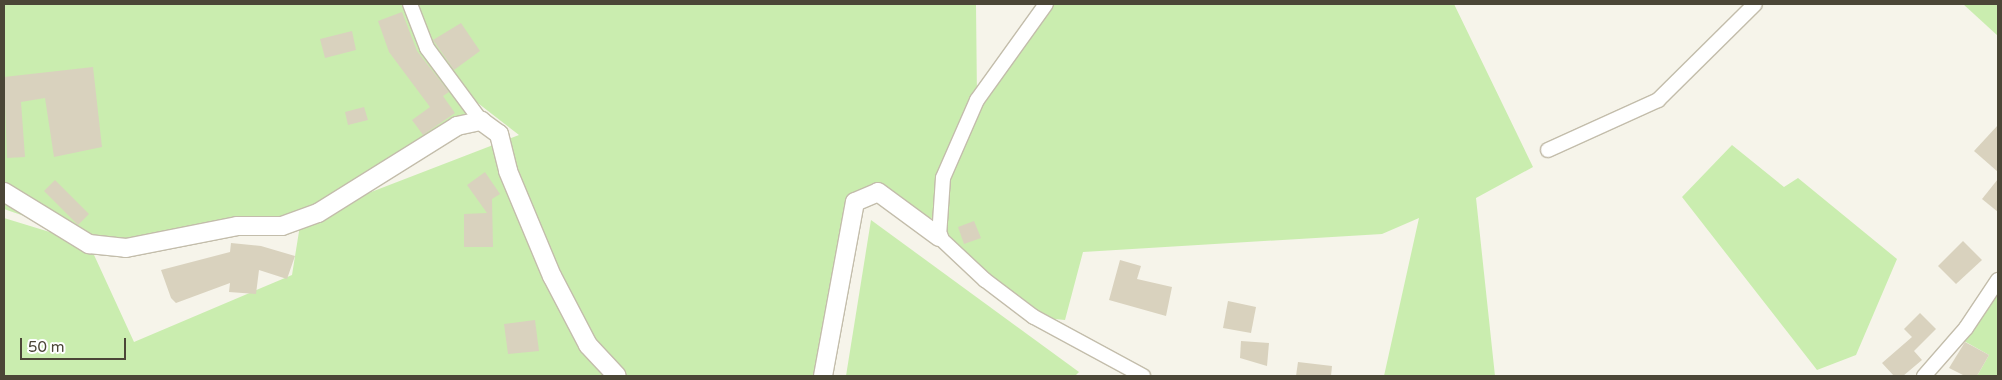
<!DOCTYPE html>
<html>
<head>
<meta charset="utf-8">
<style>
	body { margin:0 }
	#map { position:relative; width:2002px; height:380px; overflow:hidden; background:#f6f4ea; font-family:"Varela Round",sans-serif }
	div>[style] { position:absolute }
	.green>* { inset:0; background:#caedaf }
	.building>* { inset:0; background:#d9d2be }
	.roads { filter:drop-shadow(1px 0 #c3bdab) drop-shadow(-1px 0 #c3bdab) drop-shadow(0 1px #c3bdab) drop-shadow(0 -1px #c3bdab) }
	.minor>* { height:14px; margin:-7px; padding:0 7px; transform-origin:7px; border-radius:7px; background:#fff }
	.tertiary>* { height:18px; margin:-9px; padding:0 9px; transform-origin:9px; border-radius:9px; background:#fff }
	span { translate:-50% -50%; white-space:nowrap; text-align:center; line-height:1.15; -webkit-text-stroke:5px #fff; paint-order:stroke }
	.frame { position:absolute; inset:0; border:5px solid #4b4637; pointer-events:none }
	.scale { position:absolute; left:20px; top:338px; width:106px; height:22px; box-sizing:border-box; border:2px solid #4b4637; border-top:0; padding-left:6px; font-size:15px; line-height:18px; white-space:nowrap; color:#4b4637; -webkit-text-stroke:4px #fff; paint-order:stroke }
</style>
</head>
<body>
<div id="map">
	<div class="green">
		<i style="clip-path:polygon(evenodd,4px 4px,976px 4px,977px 99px,1046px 4px,1454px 4px,1533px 167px,1476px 198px,1495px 376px,1384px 376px,1419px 218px,1382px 234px,1083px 252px,1065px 320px,1034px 317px,939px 237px,941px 193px,928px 228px,878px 192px,855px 202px,823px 376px,4px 376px,4px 218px,89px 244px,134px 342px,292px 275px,301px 219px,111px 246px,4px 209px,4px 4px,470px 97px,519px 135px,327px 209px,481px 121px,470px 97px)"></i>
		<i style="clip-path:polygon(1963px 4px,1998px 4px,1998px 36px)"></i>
		<i style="clip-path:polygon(1732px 145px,1784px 187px,1798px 178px,1897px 259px,1856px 355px,1817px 370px,1682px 197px)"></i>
		<i style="clip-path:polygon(871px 220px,1079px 372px,1075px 376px,846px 376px)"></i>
		<i style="clip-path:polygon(1998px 284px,1998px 376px,1977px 376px,1989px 355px,1964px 341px)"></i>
	</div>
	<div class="building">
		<i style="clip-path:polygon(402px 12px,417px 51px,449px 92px,443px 96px,455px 113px,423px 135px,412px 120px,430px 107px,389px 52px,378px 21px)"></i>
		<i style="clip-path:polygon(461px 23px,480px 51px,454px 70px,433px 40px)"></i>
		<i style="clip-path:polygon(352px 31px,356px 50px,325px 58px,320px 39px)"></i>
		<i style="clip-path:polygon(93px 67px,102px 147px,54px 157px,45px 98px,21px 102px,25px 157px,7px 158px,4px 77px)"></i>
		<i style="clip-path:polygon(364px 107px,368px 120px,348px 125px,345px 112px)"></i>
		<i style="clip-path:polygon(1998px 125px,1998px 172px,1974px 151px)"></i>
		<i style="clip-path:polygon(485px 172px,500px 194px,492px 199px,493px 247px,464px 247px,464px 214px,487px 213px,467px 185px)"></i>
		<i style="clip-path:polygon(1998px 179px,1998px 212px,1982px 199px)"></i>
		<i style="clip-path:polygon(55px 180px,89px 214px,78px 225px,44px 191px)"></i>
		<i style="clip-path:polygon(974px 221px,981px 238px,964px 244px,958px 227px)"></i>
		<i style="clip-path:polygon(1963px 241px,1982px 260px,1956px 284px,1938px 266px)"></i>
		<i style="clip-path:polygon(231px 243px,261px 246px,295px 256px,287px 279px,259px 270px,256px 294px,229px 292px,230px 283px,176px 303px,171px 298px,161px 270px,230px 252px)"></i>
		<i style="clip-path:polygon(1120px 260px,1141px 266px,1137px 279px,1172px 287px,1166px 316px,1109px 300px)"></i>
		<i style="clip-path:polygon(1228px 301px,1256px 307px,1251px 333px,1223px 328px)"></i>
		<i style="clip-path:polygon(1920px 313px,1936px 329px,1914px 351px,1922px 360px,1903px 376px,1894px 376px,1882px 363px,1912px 337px,1904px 329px)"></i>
		<i style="clip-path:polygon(535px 320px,539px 351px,508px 354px,504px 324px)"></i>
		<i style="clip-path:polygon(1241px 341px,1269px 343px,1267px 366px,1240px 358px)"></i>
		<i style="clip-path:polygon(1965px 342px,1989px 355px,1977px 376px,1965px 376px,1949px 368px)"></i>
		<i style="clip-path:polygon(1298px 362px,1332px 366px,1331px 376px,1296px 376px)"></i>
	</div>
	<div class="roads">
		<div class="minor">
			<i style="left:410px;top:4px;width:47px;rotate:68.9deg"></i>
			<i style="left:427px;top:48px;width:91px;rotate:53.5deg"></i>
			<i style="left:1046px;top:4px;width:118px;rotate:125.7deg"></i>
			<i style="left:977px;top:100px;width:85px;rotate:113.6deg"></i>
			<i style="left:943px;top:178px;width:59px;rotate:93.9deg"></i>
			<i style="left:939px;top:237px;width:63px;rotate:43.1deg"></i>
			<i style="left:985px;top:280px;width:61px;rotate:37.1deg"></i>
			<i style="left:1034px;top:317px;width:124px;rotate:28.4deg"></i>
			<i style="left:1548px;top:150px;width:121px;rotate:-24.4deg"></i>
			<i style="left:1658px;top:100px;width:136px;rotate:-44.7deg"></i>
			<i style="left:1924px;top:376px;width:64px;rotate:-48.8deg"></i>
			<i style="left:1966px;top:328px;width:58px;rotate:-56.3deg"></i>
		</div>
		<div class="tertiary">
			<i style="left:4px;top:192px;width:100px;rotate:31.5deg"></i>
			<i style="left:89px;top:244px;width:37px;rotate:6deg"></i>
			<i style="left:126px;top:248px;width:113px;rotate:-11.2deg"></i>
			<i style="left:237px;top:226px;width:45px"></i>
			<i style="left:282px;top:226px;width:38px;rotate:-20deg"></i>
			<i style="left:318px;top:213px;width:164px;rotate:-32deg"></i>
			<i style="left:457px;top:126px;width:25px;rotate:-12deg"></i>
			<i style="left:481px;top:121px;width:22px;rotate:36deg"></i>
			<i style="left:499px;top:134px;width:38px;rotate:76deg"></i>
			<i style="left:508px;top:171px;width:114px;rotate:67.3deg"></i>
			<i style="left:552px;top:276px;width:78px;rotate:62.4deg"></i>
			<i style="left:588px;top:345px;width:42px;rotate:46.9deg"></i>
			<i style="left:823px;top:376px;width:177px;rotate:-79.6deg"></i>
			<i style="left:855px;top:202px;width:25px;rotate:-23deg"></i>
			<i style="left:878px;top:192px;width:76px;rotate:36.4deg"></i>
		</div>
	</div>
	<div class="frame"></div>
	<div class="scale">50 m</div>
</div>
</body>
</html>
